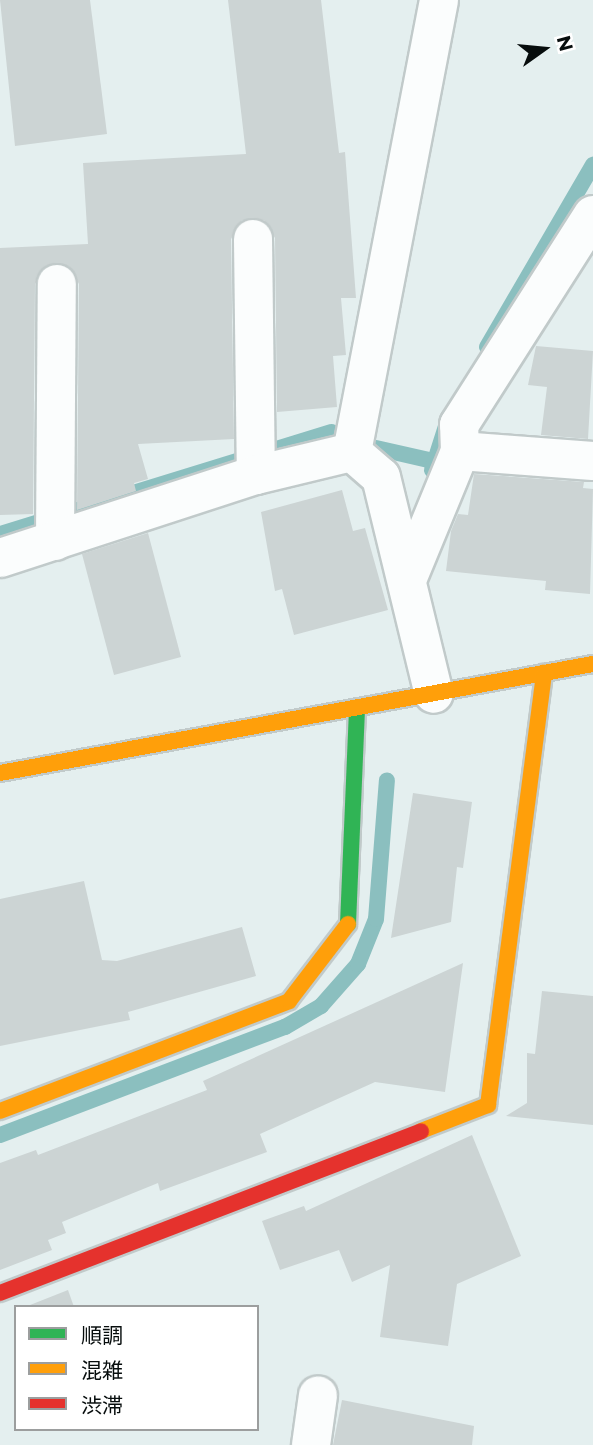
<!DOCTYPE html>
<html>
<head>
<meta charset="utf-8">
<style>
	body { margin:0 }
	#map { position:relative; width:593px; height:1445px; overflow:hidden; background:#e4efef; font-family:Montserrat,"Noto Sans JP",sans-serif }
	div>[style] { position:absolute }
	.stream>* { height:16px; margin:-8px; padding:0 8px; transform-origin:8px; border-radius:8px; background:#8bbfbf }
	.building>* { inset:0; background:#ccd4d4 }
	.roads { filter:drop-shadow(2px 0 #c1caca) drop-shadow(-2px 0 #c1caca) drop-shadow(0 2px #c1caca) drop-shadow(0 -2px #c1caca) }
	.street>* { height:38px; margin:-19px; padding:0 19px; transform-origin:19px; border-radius:19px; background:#fbfdfd }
	.fast>* { height:16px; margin:-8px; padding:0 8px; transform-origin:8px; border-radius:8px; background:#30b455 }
	.slow>* { height:16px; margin:-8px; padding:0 8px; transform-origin:8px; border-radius:8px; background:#ff9f0a }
	.jam>* { height:16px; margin:-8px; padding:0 8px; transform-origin:8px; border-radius:8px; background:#e5322d }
	span { translate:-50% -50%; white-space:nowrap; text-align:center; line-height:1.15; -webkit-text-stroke:7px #fff; paint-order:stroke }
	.legend { position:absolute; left:14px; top:1305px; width:245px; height:126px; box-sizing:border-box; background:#fff; border:2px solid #9c9e9e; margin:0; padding:9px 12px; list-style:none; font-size:21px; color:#070d0d }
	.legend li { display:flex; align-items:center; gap:14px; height:35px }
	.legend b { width:35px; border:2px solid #9c9e9e }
	.north { position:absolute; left:509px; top:14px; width:70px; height:70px; -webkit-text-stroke:5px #fff; paint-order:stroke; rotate:75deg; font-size:19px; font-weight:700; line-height:28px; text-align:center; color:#070d0d }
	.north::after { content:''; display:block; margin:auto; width:24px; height:32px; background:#070d0d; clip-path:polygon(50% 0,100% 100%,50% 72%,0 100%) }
</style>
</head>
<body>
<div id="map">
	<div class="stream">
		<i style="left:487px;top:347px;width:211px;rotate:-59.8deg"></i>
		<i style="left:376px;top:448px;width:58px;rotate:12.8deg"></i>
		<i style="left:432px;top:470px;width:49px;rotate:-72.3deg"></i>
		<i style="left:0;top:534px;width:347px;rotate:-17.1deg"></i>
		<i style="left:0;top:1135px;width:305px;rotate:-20.8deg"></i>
		<i style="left:285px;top:1027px;width:42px;rotate:-30.3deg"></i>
		<i style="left:321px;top:1006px;width:56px;rotate:-48.6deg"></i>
		<i style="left:358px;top:964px;width:48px;rotate:-68.2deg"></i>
		<i style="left:376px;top:919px;width:139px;rotate:-85.5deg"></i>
	</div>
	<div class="building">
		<i style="clip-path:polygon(0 0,90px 0,107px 134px,15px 146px)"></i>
		<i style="clip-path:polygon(228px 0,321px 0,339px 153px,345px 152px,356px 298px,341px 298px,346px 355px,333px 356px,337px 407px,277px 412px,275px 238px,264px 220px,242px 220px,231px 239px,234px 439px,138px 444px,148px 479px,134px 483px,136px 491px,77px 510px,79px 284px,69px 266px,47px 265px,35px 284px,33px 514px,0 515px,0 248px,88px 244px,83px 163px,246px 154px)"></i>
		<i style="clip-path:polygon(536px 346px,593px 351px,588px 439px,541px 435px,547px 387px,528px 385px)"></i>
		<i style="clip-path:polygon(474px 474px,584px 482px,583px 488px,593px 489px,590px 594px,545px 590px,546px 581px,446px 571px,451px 531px,458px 514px,468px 515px)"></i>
		<i style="clip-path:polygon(342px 490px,353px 531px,365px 528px,388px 610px,294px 635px,282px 589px,275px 591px,261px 512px)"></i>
		<i style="clip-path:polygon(148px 533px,181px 657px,114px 675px,82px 554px)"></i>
		<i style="clip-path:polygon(413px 793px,472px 802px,463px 868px,457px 867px,451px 922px,391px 938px)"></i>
		<i style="clip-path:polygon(84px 881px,102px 960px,117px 961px,242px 927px,256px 976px,128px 1012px,130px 1020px,0 1046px,0 899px)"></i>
		<i style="clip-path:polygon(463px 963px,445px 1092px,375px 1082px,260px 1134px,267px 1152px,160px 1191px,158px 1183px,62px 1222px,66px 1233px,48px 1240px,52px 1250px,0 1270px,0 1163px,36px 1150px,38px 1155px,207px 1090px,203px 1081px)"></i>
		<i style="clip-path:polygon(542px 991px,593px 996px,593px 1125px,506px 1116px,527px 1103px,527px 1053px,535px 1054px)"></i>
		<i style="clip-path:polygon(472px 1135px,521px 1256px,457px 1284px,448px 1346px,380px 1337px,390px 1265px,352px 1282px,339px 1250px,280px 1270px,262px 1221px,304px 1206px,306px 1211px)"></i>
		<i style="clip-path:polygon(68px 1290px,74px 1307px,25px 1307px)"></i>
		<i style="clip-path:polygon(342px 1400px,474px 1426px,472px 1445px,333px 1445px)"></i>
	</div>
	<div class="roads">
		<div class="street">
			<i style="left:253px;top:239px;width:236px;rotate:89.3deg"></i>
			<i style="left:460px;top:451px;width:26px;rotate:-92deg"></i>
			<i style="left:459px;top:425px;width:249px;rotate:-57.5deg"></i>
			<i style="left:352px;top:452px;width:460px;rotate:-79.1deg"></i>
			<i style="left:352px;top:452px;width:38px;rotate:41deg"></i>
			<i style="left:381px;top:477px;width:223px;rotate:76.3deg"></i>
			<i style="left:55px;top:541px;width:257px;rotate:-89.6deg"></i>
			<i style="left:0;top:558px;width:269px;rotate:-18deg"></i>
			<i style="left:256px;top:475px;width:99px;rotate:-13.5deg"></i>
			<i style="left:409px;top:575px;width:134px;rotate:-67.6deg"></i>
			<i style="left:460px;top:451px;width:133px;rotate:4.3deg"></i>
			<i style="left:311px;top:1445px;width:50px;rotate:-82deg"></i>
		</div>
		<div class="fast">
			<i style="left:348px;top:924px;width:214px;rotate:-87.6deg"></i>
		</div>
		<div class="slow">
			<i style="left:0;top:773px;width:603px;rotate:-10.42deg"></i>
			<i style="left:0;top:1111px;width:309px;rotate:-20.8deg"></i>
			<i style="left:289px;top:1001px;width:97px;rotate:-52.5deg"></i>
			<i style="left:421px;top:1131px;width:72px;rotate:-21.2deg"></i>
			<i style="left:488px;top:1105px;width:436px;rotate:-82.6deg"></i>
		</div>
		<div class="jam">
			<i style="left:0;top:1293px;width:451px;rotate:-21deg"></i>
		</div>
	</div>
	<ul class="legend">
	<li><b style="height:9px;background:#30b455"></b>順調</li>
	<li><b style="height:9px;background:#ff9f0a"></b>混雑</li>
	<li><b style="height:9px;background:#e5322d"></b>渋滞</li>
	</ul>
	<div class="north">N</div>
</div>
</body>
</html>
